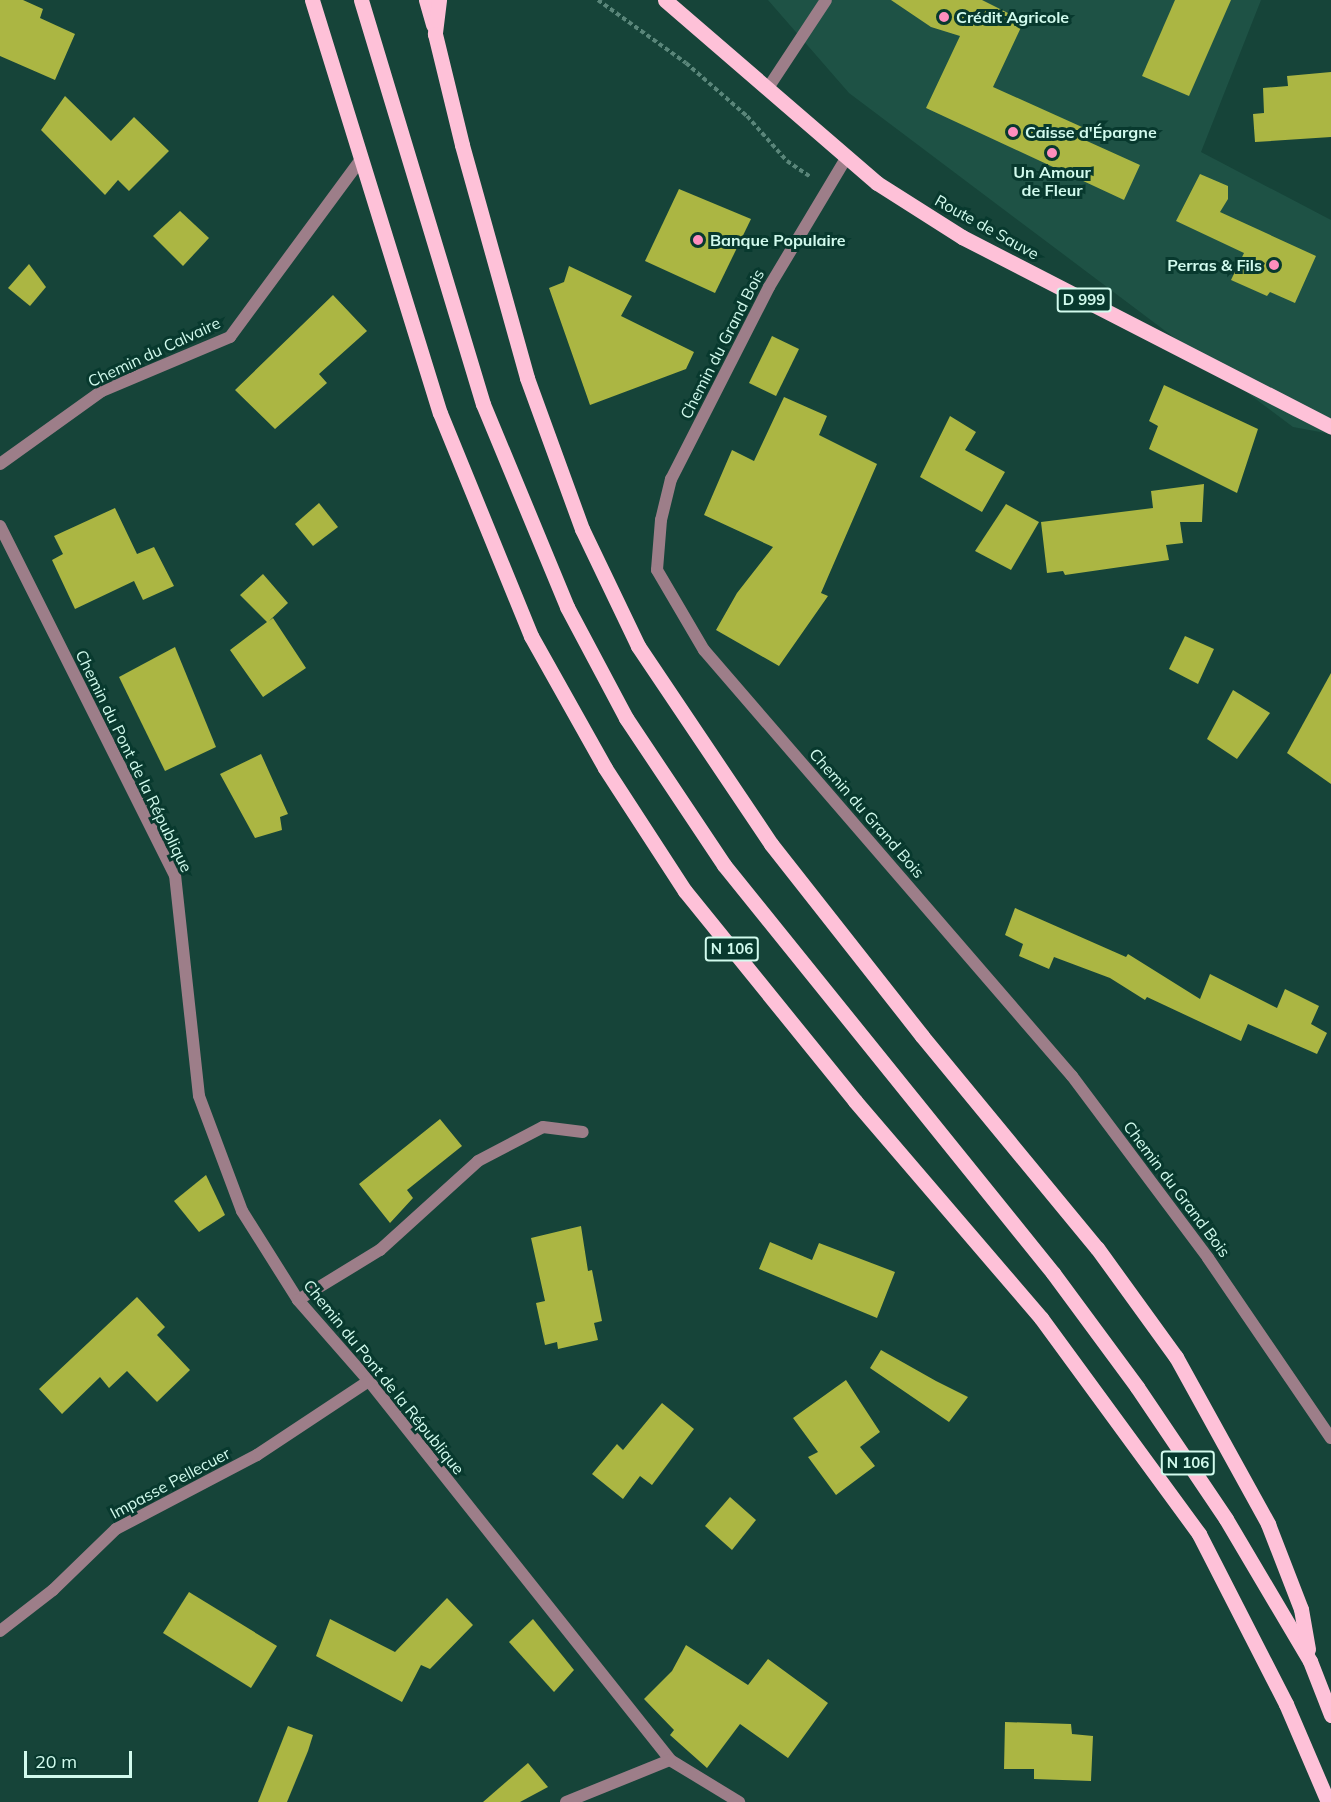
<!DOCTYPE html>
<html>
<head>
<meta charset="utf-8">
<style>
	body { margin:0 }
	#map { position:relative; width:1331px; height:1802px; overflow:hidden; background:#164439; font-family:Mulish,sans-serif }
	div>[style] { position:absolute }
	.built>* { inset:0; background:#1e5245 }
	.building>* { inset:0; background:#abb643 }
	.path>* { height:4px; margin-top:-2px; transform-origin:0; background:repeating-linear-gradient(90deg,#5a867a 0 4.5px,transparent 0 7.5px) }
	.street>* { height:12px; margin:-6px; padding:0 6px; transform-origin:6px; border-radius:6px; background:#9d7e89 }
	.primary>* { height:15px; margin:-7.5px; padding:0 7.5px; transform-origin:7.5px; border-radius:7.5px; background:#fec1d8 }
	.dots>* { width:16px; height:16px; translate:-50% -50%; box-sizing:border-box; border:3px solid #08392e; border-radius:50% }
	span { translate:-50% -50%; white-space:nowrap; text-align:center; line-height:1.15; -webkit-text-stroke:6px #08392e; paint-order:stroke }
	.shield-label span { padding:2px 4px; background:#08392e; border:2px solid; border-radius:4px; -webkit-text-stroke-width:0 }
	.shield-label { font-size:15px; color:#d2fbee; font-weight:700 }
	.poi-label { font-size:16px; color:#d2fbee; font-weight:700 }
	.left { translate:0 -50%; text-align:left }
	.right { translate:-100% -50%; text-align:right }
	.street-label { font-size:16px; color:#d2fbee }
	.scale { position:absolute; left:24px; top:1751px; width:108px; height:27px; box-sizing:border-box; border:3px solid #d2fbee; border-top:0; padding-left:8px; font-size:18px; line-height:21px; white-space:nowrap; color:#d2fbee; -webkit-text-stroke:4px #08392e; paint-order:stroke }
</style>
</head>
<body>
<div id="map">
	<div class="built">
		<i style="clip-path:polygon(768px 0,1261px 0,1201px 152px,1331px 220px,1331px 434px,1293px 427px,849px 93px)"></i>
	</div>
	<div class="building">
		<i style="clip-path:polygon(0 0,23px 0,43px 9px,40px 18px,75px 34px,55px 80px,0 56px)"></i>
		<i style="clip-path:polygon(891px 0,982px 0,1024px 21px,993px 87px,1082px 127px,1078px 137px,1140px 165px,1124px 200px,926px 108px,960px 36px,931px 27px)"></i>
		<i style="clip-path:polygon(1175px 0,1231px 0,1189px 96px,1142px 76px)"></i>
		<i style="clip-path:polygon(1331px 72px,1331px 137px,1255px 142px,1253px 114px,1264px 113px,1263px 88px,1288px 86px,1287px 76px)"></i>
		<i style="clip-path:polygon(65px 96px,111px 141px,134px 117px,169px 151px,129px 191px,118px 180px,105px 195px,41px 130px)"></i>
		<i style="clip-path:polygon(1200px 174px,1228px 186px,1228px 199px,1220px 212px,1316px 256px,1295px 303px,1270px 292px,1267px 296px,1231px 280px,1244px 253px,1176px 221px)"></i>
		<i style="clip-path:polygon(679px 189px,751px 219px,715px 293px,645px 261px)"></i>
		<i style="clip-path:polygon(180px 211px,209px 238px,183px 266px,153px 236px)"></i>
		<i style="clip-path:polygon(29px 264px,46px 287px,30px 306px,8px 288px)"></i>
		<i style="clip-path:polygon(569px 266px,632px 296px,621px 316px,694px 352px,686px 369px,590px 405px,549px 288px,564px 282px)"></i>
		<i style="clip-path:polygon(333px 295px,367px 331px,319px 374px,327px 383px,275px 429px,235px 390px)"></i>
		<i style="clip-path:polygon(772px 336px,799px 349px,776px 396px,749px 383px)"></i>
		<i style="clip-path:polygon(1164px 385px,1258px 429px,1237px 493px,1149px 449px,1158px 426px,1149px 421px)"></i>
		<i style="clip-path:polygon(784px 397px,827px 416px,819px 435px,877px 464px,821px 593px,828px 596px,779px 666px,716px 630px,737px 593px,773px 547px,704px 515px,732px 450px,754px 461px)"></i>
		<i style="clip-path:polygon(950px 416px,976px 432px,965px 450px,1005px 472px,982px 512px,920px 477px)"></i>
		<i style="clip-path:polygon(1204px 484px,1202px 522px,1180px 522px,1183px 543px,1166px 545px,1169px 560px,1065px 575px,1063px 571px,1047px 573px,1041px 522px,1153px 508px,1151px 491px)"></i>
		<i style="clip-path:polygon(319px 503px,338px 527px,313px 546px,295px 524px)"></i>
		<i style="clip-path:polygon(1006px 504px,1039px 522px,1011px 570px,975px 551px)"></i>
		<i style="clip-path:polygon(115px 508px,137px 554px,154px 547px,174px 586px,143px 600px,134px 581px,75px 609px,52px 560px,63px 554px,54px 536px)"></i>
		<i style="clip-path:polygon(263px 574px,288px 603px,269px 621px,273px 618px,306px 668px,263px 697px,230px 650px,267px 622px,240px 595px)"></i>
		<i style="clip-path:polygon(1185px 636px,1214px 649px,1198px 684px,1169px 669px)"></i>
		<i style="clip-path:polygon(175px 647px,216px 747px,165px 771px,119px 677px)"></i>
		<i style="clip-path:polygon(1331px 673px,1331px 784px,1287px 753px)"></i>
		<i style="clip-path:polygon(1233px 690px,1270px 713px,1237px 759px,1207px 739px)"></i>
		<i style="clip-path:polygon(261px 754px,288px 814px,280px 817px,282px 830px,255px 838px,220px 774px)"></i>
		<i style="clip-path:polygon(1015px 908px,1126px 957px,1128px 954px,1200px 999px,1210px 974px,1277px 1008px,1285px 989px,1319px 1006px,1311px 1024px,1327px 1033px,1317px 1054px,1248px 1024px,1241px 1041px,1147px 997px,1145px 1000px,1110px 978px,1054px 957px,1049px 969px,1019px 956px,1023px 944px,1005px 935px)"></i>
		<i style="clip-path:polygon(440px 1119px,462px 1146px,407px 1190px,413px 1198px,390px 1223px,359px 1184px)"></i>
		<i style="clip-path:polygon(206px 1175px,225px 1215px,199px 1232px,174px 1201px)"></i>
		<i style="clip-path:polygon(581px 1226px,588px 1271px,592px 1270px,602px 1321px,594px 1323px,598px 1340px,558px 1349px,557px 1342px,545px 1345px,536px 1303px,545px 1301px,531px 1238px)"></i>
		<i style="clip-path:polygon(770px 1242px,812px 1260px,819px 1243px,895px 1272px,877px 1318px,759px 1269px)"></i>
		<i style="clip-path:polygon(137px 1297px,165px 1327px,157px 1335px,190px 1370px,157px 1402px,127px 1371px,109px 1388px,100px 1377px,62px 1414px,39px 1389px)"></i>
		<i style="clip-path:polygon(881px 1350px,936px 1381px,968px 1397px,949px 1422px,870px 1368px)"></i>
		<i style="clip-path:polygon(846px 1380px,880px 1432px,860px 1447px,875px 1466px,836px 1495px,808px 1457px,818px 1452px,793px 1418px)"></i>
		<i style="clip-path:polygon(662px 1403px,694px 1429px,652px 1485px,640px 1476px,623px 1499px,592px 1474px,617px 1444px,623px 1450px)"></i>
		<i style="clip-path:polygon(730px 1497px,756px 1520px,732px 1550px,705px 1526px)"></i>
		<i style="clip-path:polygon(189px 1592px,277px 1646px,251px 1688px,163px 1633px)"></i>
		<i style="clip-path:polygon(447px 1598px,473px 1625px,430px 1669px,421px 1665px,402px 1702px,316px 1656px,330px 1619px,395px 1652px)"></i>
		<i style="clip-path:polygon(533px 1619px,574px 1670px,554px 1692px,509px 1642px)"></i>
		<i style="clip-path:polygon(686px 1645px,748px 1685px,768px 1659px,828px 1703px,788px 1758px,740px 1724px,707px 1768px,670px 1735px,674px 1730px,644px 1699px,672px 1671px)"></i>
		<i style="clip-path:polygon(1005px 1722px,1071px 1724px,1072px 1734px,1093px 1736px,1091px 1781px,1034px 1779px,1034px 1769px,1004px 1769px)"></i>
		<i style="clip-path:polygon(288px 1726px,313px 1735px,308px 1751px,287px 1802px,258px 1802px)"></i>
		<i style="clip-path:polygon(528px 1763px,548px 1787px,520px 1802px,483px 1802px)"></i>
	</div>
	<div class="path">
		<i style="left:598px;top:0;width:108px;rotate:35.6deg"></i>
		<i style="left:686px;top:63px;width:81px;rotate:41deg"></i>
		<i style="left:747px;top:116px;width:60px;rotate:48.4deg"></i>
		<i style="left:787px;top:161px;width:27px;rotate:34deg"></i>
	</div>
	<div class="street">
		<i style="left:768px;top:88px;width:105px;rotate:-56.6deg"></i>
		<i style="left:845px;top:160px;width:148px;rotate:120.9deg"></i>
		<i style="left:769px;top:287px;width:216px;rotate:117deg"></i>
		<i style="left:671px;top:479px;width:42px;rotate:103.7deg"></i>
		<i style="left:661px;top:520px;width:50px;rotate:94.6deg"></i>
		<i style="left:657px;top:570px;width:93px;rotate:59.6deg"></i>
		<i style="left:704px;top:650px;width:563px;rotate:49.18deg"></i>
		<i style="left:1072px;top:1076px;width:227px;rotate:53.2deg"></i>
		<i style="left:1208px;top:1258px;width:218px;rotate:55.7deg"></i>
		<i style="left:0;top:464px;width:125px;rotate:-35.6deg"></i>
		<i style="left:102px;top:391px;width:139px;rotate:-22.9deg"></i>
		<i style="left:230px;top:337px;width:221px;rotate:-53.6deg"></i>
		<i style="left:0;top:526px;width:390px;rotate:63.4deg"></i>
		<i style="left:175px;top:875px;width:222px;rotate:83.8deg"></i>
		<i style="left:199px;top:1096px;width:123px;rotate:69.5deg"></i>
		<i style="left:242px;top:1211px;width:105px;rotate:57.8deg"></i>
		<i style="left:298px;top:1300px;width:108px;rotate:48.8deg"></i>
		<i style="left:369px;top:1381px;width:484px;rotate:51.5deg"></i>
		<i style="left:670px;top:1760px;width:81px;rotate:31.3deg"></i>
		<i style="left:298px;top:1300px;width:96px;rotate:-31.4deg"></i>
		<i style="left:380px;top:1250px;width:132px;rotate:-42.2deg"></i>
		<i style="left:478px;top:1161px;width:73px;rotate:-27.6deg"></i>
		<i style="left:543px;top:1127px;width:40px;rotate:7.1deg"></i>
		<i style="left:0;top:1631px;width:67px;rotate:-37.7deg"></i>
		<i style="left:53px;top:1590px;width:88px;rotate:-44.1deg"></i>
		<i style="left:116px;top:1529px;width:159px;rotate:-27.7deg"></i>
		<i style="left:257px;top:1455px;width:134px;rotate:-33.5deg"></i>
		<i style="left:566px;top:1802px;width:112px;rotate:-22deg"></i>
	</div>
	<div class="primary">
		<i style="left:312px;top:0;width:432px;rotate:72.8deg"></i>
		<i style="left:440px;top:413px;width:241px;rotate:67.8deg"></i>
		<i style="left:531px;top:636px;width:151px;rotate:60.7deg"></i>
		<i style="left:605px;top:768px;width:147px;rotate:57deg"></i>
		<i style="left:685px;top:891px;width:270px;rotate:51deg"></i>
		<i style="left:855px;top:1101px;width:286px;rotate:49.4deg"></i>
		<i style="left:1041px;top:1318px;width:268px;rotate:53.8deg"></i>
		<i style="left:1199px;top:1534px;width:191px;rotate:62.9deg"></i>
		<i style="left:1286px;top:1704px;width:107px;rotate:66.8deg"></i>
		<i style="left:361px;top:0;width:422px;rotate:73.2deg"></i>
		<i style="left:483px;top:404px;width:220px;rotate:67.5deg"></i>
		<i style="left:567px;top:607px;width:126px;rotate:62deg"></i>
		<i style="left:626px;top:718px;width:177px;rotate:56.3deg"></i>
		<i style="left:724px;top:865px;width:524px;rotate:51.12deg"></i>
		<i style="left:1053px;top:1273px;width:142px;rotate:53.6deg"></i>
		<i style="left:1137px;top:1387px;width:159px;rotate:56deg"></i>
		<i style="left:1226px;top:1519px;width:165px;rotate:59.4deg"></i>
		<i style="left:1310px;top:1661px;width:58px;rotate:68.7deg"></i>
		<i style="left:426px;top:0;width:26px;rotate:74deg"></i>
		<i style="left:439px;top:0;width:34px;rotate:97deg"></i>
		<i style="left:435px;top:34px;width:114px;rotate:76.3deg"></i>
		<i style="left:462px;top:145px;width:242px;rotate:74.4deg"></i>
		<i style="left:527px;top:378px;width:161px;rotate:70deg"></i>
		<i style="left:582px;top:529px;width:130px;rotate:64.4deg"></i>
		<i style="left:638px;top:646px;width:239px;rotate:56.1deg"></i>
		<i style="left:771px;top:844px;width:244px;rotate:51.8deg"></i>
		<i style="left:922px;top:1036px;width:275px;rotate:50.5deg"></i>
		<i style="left:1097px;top:1248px;width:135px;rotate:54.1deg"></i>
		<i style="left:1176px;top:1357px;width:191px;rotate:61.1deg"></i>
		<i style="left:1268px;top:1524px;width:91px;rotate:68.8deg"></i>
		<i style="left:1301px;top:1609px;width:41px;rotate:80.1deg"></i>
		<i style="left:665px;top:0;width:280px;rotate:40.8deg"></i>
		<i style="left:877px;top:183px;width:101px;rotate:32.4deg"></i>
		<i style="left:962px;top:237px;width:415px;rotate:27.2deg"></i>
	</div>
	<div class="dots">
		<i style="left:944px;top:17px;background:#fe8ebd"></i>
		<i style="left:1013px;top:132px;background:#fe8ebd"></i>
		<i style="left:1052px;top:153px;background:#fe8ebd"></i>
		<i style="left:698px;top:240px;background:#fe8ebd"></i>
		<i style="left:1274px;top:265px;background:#fe8ebd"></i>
	</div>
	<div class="shield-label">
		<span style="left:1084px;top:300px">D 999</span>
		<span style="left:732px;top:949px">N 106</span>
		<span style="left:1188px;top:1463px">N 106</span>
	</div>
	<div class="poi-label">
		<span class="left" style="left:956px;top:17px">Crédit Agricole</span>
		<span class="left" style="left:1025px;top:132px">Caisse d'Épargne</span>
		<span style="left:1052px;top:181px">Un Amour<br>de Fleur</span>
		<span class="left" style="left:710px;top:240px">Banque Populaire</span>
		<span class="right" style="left:1262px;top:265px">Perras &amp; Fils</span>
	</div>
	<div class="street-label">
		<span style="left:987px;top:227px;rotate:29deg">Route de Sauve</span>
		<span style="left:722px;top:344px;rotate:-63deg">Chemin du Grand Bois</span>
		<span style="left:154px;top:352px;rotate:-25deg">Chemin du Calvaire</span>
		<span style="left:134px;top:761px;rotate:64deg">Chemin du Pont de la République</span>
		<span style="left:867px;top:813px;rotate:49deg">Chemin du Grand Bois</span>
		<span style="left:1177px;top:1189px;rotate:53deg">Chemin du Grand Bois</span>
		<span style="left:384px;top:1377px;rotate:51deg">Chemin du Pont de la République</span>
		<span style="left:170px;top:1483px;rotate:-28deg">Impasse Pellecuer</span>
	</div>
	<div class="scale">20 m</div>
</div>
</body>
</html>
